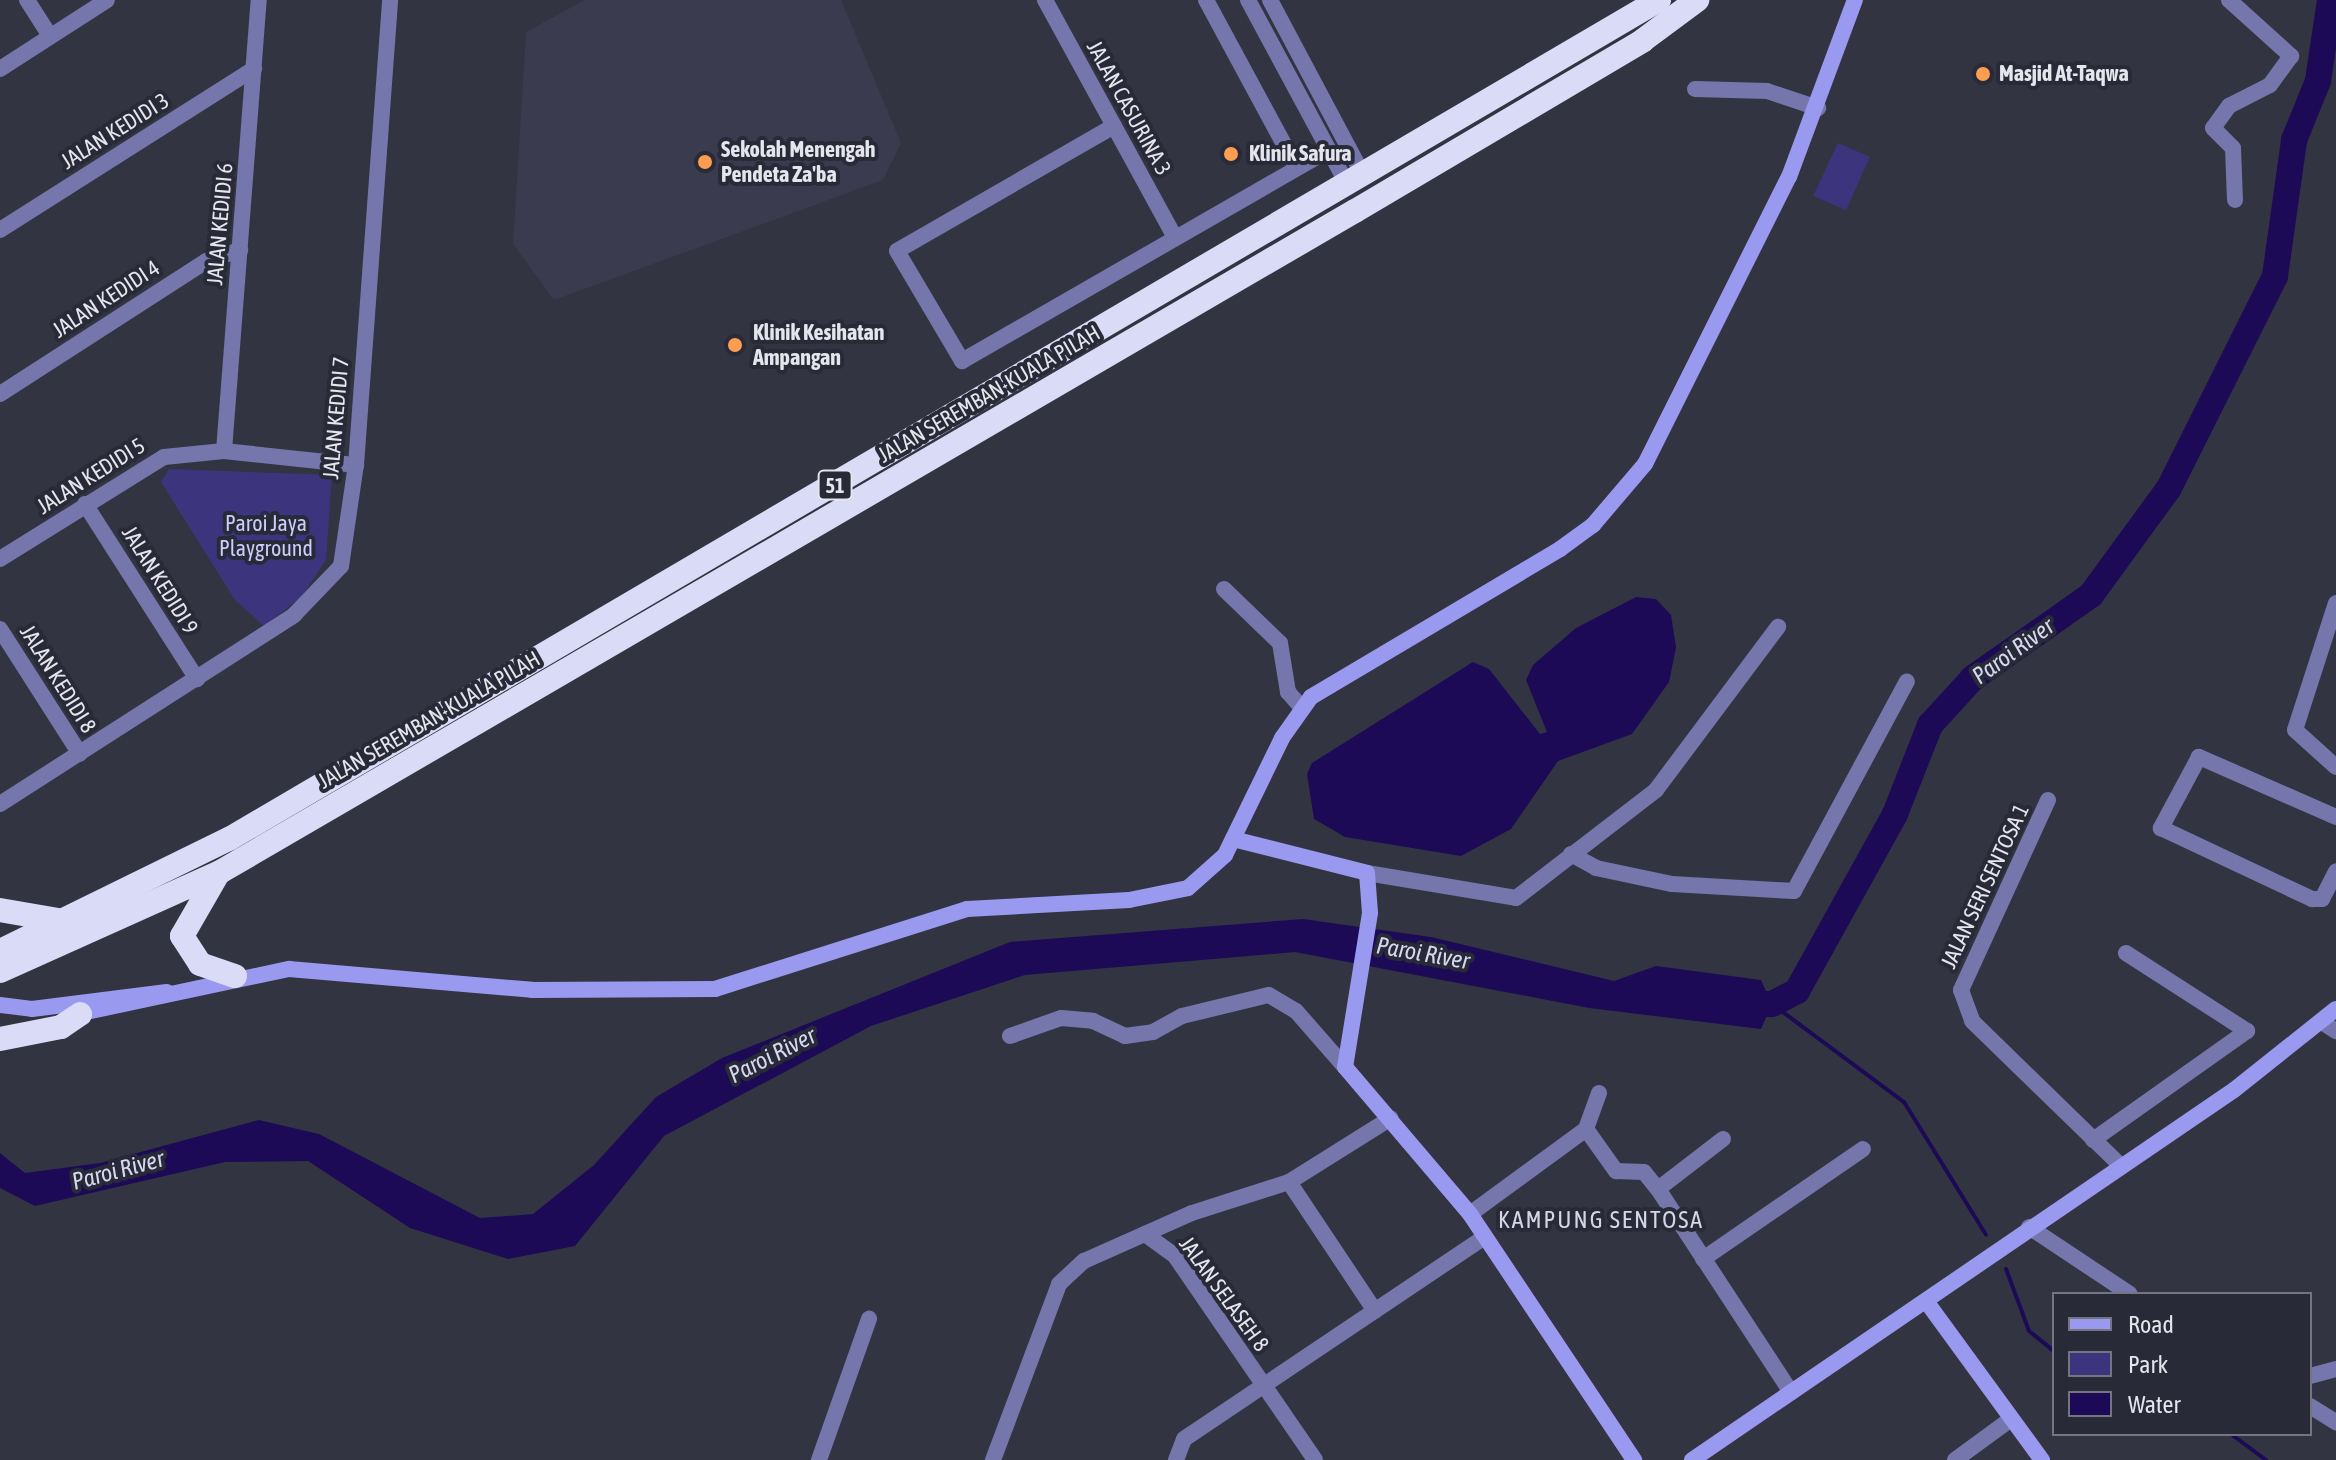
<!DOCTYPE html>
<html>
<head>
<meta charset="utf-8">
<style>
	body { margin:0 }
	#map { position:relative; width:2336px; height:1460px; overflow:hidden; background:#333441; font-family:"Asap Condensed",sans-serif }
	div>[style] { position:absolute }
	.built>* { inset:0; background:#3a3b4e }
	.green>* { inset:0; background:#3c357e }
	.water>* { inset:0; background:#1d0a57 }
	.stream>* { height:4px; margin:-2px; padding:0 2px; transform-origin:2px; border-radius:2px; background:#1d0a57 }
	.river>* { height:26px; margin:-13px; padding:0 13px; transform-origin:13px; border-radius:13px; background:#1d0a57 }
	.street>* { height:16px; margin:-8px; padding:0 8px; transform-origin:8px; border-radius:8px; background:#7576ac }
	.secondary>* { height:16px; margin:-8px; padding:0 8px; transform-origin:8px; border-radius:8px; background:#9a99f0 }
	.highway>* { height:24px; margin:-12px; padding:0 12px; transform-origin:12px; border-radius:12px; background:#dadcf7 }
	.dots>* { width:22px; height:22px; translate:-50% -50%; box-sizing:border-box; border:4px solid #292a37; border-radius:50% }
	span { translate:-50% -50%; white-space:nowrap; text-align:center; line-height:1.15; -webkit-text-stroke:8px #292a37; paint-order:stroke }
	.shield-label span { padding:2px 6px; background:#292a37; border:2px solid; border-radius:6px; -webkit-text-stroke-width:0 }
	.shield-label { font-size:20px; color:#e5e5ee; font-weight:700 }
	.poi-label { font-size:22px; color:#e5e5ee; font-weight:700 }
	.left { translate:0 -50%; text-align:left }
	.street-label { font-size:22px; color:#e5e5ee }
	.park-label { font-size:22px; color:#cccdfa }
	.water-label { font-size:24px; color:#d7d8ef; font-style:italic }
	.neighbourhood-label { font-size:24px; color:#d4d5e6; letter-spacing:2px }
	.legend { position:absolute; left:2052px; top:1292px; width:260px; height:144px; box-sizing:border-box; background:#292a37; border:2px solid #747580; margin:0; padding:10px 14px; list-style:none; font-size:24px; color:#e5e5ee }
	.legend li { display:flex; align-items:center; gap:16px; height:40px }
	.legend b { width:40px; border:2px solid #747580 }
</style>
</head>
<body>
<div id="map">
	<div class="built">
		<i style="clip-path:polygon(585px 0,841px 0,901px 143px,883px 180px,554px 300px,513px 244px,526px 32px)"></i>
	</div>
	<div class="green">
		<i style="clip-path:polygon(1838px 143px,1870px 157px,1846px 210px,1813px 196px)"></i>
		<i style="clip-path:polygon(169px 469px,332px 475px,326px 560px,301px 597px,264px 626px,235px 600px,161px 482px)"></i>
	</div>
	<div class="water">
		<i style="clip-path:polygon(1636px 597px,1656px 599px,1671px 615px,1676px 647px,1669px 682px,1632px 734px,1558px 761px,1511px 829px,1461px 856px,1345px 837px,1314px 819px,1307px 774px,1312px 763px,1473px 662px,1489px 669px,1540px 734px,1547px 732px,1526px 680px,1533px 665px,1576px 628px)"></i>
		<i style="clip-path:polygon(1303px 919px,1431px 937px,1614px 981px,1656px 966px,1761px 980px,1772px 1004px,1761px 1029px,1589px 1008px,1295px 952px,1025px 975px,871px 1026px,664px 1136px,575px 1246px,508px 1259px,410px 1228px,308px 1161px,225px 1162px,35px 1206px,0 1188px,0 1153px,25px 1173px,100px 1163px,259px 1120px,319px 1134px,480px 1218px,533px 1214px,594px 1165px,656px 1097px,722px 1058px,1010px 942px)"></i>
	</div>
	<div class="stream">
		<i style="left:1772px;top:1004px;width:164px;rotate:36.6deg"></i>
		<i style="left:1904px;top:1102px;width:156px;rotate:58.3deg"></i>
		<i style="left:2006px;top:1269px;width:66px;rotate:69.6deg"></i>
		<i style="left:2029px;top:1331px;width:32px;rotate:39deg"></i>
		<i style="left:2231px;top:1434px;width:44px;rotate:36.6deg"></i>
	</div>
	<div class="river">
		<i style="left:1737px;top:1004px;width:35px"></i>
		<i style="left:1772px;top:1004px;width:28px;rotate:-27deg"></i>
		<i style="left:1797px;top:991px;width:202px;rotate:-61deg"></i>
		<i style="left:1895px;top:814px;width:96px;rotate:-68.5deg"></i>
		<i style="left:1930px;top:725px;width:64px;rotate:-47.5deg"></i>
		<i style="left:1973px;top:678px;width:144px;rotate:-35.1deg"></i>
		<i style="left:2091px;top:595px;width:132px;rotate:-53.9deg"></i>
		<i style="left:2169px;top:488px;width:237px;rotate:-63.4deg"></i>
		<i style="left:2275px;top:276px;width:137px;rotate:-82deg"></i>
		<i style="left:2294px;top:140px;width:64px;rotate:-67.9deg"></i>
		<i style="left:2318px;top:81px;width:82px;rotate:-81.6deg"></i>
	</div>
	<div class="street">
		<i style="left:27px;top:0;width:43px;rotate:57.4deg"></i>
		<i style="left:1045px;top:0;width:270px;rotate:61.3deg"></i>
		<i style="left:1206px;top:0;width:191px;rotate:61.6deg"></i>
		<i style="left:1248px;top:0;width:211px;rotate:61.7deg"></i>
		<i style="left:1270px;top:0;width:200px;rotate:62deg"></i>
		<i style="left:2229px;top:0;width:84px;rotate:42.1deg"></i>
		<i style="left:2291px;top:56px;width:36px;rotate:126deg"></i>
		<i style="left:2270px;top:85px;width:46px;rotate:152.9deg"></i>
		<i style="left:2229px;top:106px;width:27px;rotate:126deg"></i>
		<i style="left:2213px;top:128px;width:28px;rotate:45deg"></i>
		<i style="left:2233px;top:148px;width:52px;rotate:87.8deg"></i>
		<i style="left:0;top:69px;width:127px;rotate:-32.8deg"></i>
		<i style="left:1695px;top:89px;width:72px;rotate:1.6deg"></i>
		<i style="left:1767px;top:91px;width:54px;rotate:18.4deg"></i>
		<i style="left:1114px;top:126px;width:250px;rotate:150.1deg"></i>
		<i style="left:897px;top:251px;width:128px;rotate:59.4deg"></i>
		<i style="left:962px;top:361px;width:423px;rotate:-29.9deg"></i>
		<i style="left:0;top:230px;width:301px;rotate:-32.4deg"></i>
		<i style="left:0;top:394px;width:245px;rotate:-32.8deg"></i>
		<i style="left:206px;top:261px;width:36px;rotate:-18deg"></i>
		<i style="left:224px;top:451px;width:452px;rotate:-85.6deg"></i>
		<i style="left:85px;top:504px;width:208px;rotate:57.4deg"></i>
		<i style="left:0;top:559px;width:193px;rotate:-31.9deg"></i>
		<i style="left:164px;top:457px;width:60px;rotate:-5.7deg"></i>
		<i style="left:224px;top:451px;width:133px;rotate:6.1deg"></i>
		<i style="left:1224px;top:589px;width:78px;rotate:44deg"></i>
		<i style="left:1280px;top:643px;width:50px;rotate:80.7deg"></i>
		<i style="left:1288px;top:692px;width:21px;rotate:49deg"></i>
		<i style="left:2336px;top:603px;width:133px;rotate:107.9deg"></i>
		<i style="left:2295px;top:730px;width:55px;rotate:42.1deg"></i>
		<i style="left:0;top:629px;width:148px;rotate:57.4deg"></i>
		<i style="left:2048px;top:800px;width:209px;rotate:114.6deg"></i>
		<i style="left:1961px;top:990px;width:33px;rotate:70deg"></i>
		<i style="left:1972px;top:1021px;width:206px;rotate:44.2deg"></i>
		<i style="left:0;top:804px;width:350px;rotate:-32.7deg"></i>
		<i style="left:294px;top:615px;width:68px;rotate:-46.2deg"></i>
		<i style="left:341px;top:566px;width:102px;rotate:-81.6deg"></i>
		<i style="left:356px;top:465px;width:466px;rotate:-85.8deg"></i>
		<i style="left:2336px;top:817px;width:150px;rotate:-156.3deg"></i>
		<i style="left:2199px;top:757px;width:81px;rotate:118.2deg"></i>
		<i style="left:2161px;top:828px;width:167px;rotate:25.2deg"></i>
		<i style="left:2312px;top:899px;width:10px"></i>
		<i style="left:2322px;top:899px;width:31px;rotate:-63deg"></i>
		<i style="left:1571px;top:854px;width:29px;rotate:29deg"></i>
		<i style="left:1596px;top:868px;width:78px;rotate:11.9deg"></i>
		<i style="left:1672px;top:884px;width:122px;rotate:3.3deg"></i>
		<i style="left:1794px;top:891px;width:238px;rotate:-61.7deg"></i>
		<i style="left:1367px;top:873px;width:151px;rotate:9.5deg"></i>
		<i style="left:1516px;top:898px;width:177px;rotate:-37.6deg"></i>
		<i style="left:1656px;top:790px;width:204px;rotate:-53.2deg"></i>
		<i style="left:2322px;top:1022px;width:17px;rotate:33deg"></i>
		<i style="left:1010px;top:1036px;width:54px;rotate:-19.4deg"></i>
		<i style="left:1061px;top:1018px;width:32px;rotate:5deg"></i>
		<i style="left:1093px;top:1021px;width:35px;rotate:25deg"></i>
		<i style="left:1125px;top:1036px;width:28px;rotate:-8deg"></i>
		<i style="left:1153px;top:1032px;width:33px;rotate:-29deg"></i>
		<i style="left:1182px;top:1016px;width:89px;rotate:-13.6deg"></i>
		<i style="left:1269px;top:995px;width:31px;rotate:31deg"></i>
		<i style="left:1296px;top:1011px;width:74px;rotate:48.8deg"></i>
		<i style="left:1599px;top:1093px;width:38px;rotate:110deg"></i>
		<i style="left:1586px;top:1129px;width:52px;rotate:54.5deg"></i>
		<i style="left:1616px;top:1171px;width:28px;rotate:2deg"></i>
		<i style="left:1644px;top:1172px;width:22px;rotate:51deg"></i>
		<i style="left:1658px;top:1189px;width:243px;rotate:56.8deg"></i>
		<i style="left:2093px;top:1140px;width:189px;rotate:-35.3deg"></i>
		<i style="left:2247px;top:1031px;width:144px;rotate:-147.2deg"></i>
		<i style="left:1289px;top:1182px;width:155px;rotate:56.3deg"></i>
		<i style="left:1658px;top:1189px;width:82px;rotate:-37.6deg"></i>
		<i style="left:1470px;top:1214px;width:144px;rotate:-36.2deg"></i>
		<i style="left:2029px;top:1227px;width:121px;rotate:33.6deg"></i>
		<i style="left:1145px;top:1234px;width:37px;rotate:36deg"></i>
		<i style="left:1175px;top:1256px;width:247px;rotate:55.5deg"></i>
		<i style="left:1703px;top:1259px;width:194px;rotate:-34.5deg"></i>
		<i style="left:2310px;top:1376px;width:27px;rotate:-15deg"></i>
		<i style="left:2310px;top:1406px;width:31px;rotate:32deg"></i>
		<i style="left:819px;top:1460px;width:150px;rotate:-70.5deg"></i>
		<i style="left:993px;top:1460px;width:188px;rotate:-69.4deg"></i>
		<i style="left:1059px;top:1284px;width:34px;rotate:-43deg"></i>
		<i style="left:1084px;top:1261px;width:118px;rotate:-24deg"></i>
		<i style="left:1192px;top:1213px;width:102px;rotate:-17.7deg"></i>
		<i style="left:1289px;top:1182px;width:120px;rotate:-32.1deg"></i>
		<i style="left:1176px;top:1460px;width:22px;rotate:-69deg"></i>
		<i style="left:1184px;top:1439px;width:362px;rotate:-33.9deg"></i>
		<i style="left:1955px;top:1460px;width:69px;rotate:-36.2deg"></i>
	</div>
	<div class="secondary">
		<i style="left:1233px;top:839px;width:138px;rotate:14.2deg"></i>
		<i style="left:1367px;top:873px;width:40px;rotate:85.7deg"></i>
		<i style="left:1370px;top:913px;width:156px;rotate:99.2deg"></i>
		<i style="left:1345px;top:1067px;width:193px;rotate:49.6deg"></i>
		<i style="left:1470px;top:1214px;width:296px;rotate:56.3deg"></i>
		<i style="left:0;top:1005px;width:32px;rotate:7deg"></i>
		<i style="left:32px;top:1009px;width:136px;rotate:-7.2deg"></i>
		<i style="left:72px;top:1015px;width:222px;rotate:-12deg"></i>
		<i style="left:289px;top:969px;width:244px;rotate:4.9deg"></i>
		<i style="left:532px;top:990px;width:183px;rotate:-0.3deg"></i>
		<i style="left:715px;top:989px;width:264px;rotate:-17.6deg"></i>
		<i style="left:967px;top:909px;width:162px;rotate:-3.2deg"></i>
		<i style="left:1129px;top:900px;width:60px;rotate:-11.5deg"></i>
		<i style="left:1188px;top:888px;width:50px;rotate:-41.7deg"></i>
		<i style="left:1225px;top:855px;width:130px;rotate:-64deg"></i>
		<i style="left:1282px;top:738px;width:50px;rotate:-54.7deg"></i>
		<i style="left:1311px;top:697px;width:290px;rotate:-30.7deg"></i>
		<i style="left:1560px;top:549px;width:41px;rotate:-36deg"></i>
		<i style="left:1593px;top:525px;width:80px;rotate:-49.6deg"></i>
		<i style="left:1645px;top:464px;width:321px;rotate:-63.4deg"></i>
		<i style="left:1789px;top:177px;width:189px;rotate:-69.6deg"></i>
		<i style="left:1926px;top:1301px;width:197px;rotate:53.9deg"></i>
		<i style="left:1692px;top:1460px;width:656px;rotate:-34.32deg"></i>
		<i style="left:2234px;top:1090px;width:130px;rotate:-38.5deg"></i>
	</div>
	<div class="highway">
		<i style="left:216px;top:877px;width:68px;rotate:120deg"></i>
		<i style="left:182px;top:936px;width:33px;rotate:57deg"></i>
		<i style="left:200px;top:964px;width:37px;rotate:19deg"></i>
		<i style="left:0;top:910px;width:65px;rotate:9.8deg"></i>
		<i style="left:0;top:951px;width:255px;rotate:-26.1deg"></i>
		<i style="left:229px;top:839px;width:1658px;rotate:-30.4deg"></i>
		<i style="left:0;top:971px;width:241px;rotate:-24.2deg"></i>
		<i style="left:220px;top:872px;width:1313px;rotate:-30.22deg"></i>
		<i style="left:1355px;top:211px;width:334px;rotate:-30.6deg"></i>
		<i style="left:1642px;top:41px;width:69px;rotate:-36.7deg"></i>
		<i style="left:0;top:1039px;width:62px;rotate:-11.1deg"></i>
		<i style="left:61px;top:1027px;width:23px;rotate:-34deg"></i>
	</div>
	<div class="dots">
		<i style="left:1983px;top:74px;background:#fb9e52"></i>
		<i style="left:1231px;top:154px;background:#fb9e52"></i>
		<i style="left:705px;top:162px;background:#fb9e52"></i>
		<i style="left:735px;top:345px;background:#fb9e52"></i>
	</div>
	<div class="shield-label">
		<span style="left:835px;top:485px">51</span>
	</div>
	<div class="poi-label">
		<span class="left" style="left:1999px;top:74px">Masjid At-Taqwa</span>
		<span class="left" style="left:721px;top:162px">Sekolah Menengah<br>Pendeta Za'ba</span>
		<span class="left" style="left:1249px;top:154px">Klinik Safura</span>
		<span class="left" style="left:753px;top:345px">Klinik Kesihatan<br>Ampangan</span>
	</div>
	<div class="street-label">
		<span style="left:1129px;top:108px;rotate:61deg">JALAN CASURINA 3</span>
		<span style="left:115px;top:131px;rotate:-32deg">JALAN KEDIDI 3</span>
		<span style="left:220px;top:224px;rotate:-85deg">JALAN KEDIDI 6</span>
		<span style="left:106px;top:299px;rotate:-33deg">JALAN KEDIDI 4</span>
		<span style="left:989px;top:394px;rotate:-30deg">JALAN SEREMBAN-KUALA PILAH</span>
		<span style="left:336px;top:418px;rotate:-85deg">JALAN KEDIDI 7</span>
		<span style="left:91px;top:476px;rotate:-32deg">JALAN KEDIDI 5</span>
		<span style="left:160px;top:580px;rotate:58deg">JALAN KEDIDI 9</span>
		<span style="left:58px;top:679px;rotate:58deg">JALAN KEDIDI 8</span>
		<span style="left:429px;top:720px;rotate:-30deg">JALAN SEREMBAN-KUALA PILAH</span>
		<span style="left:1985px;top:886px;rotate:-65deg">JALAN SERI SENTOSA 1</span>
		<span style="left:1224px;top:1294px;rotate:54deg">JALAN SELASEH 8</span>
	</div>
	<div class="park-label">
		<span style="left:266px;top:536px">Paroi Jaya<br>Playground</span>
	</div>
	<div class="water-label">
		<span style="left:2013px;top:651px;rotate:-36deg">Paroi River</span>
		<span style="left:1423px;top:953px;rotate:10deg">Paroi River</span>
		<span style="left:772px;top:1055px;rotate:-27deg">Paroi River</span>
		<span style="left:118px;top:1170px;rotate:-15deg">Paroi River</span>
	</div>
	<div class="neighbourhood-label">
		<span style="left:1601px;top:1220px">KAMPUNG SENTOSA</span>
	</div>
	<ul class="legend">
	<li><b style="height:10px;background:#9a99f0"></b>Road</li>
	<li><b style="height:22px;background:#3c357e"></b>Park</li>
	<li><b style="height:22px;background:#1d0a57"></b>Water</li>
	</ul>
</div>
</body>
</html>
